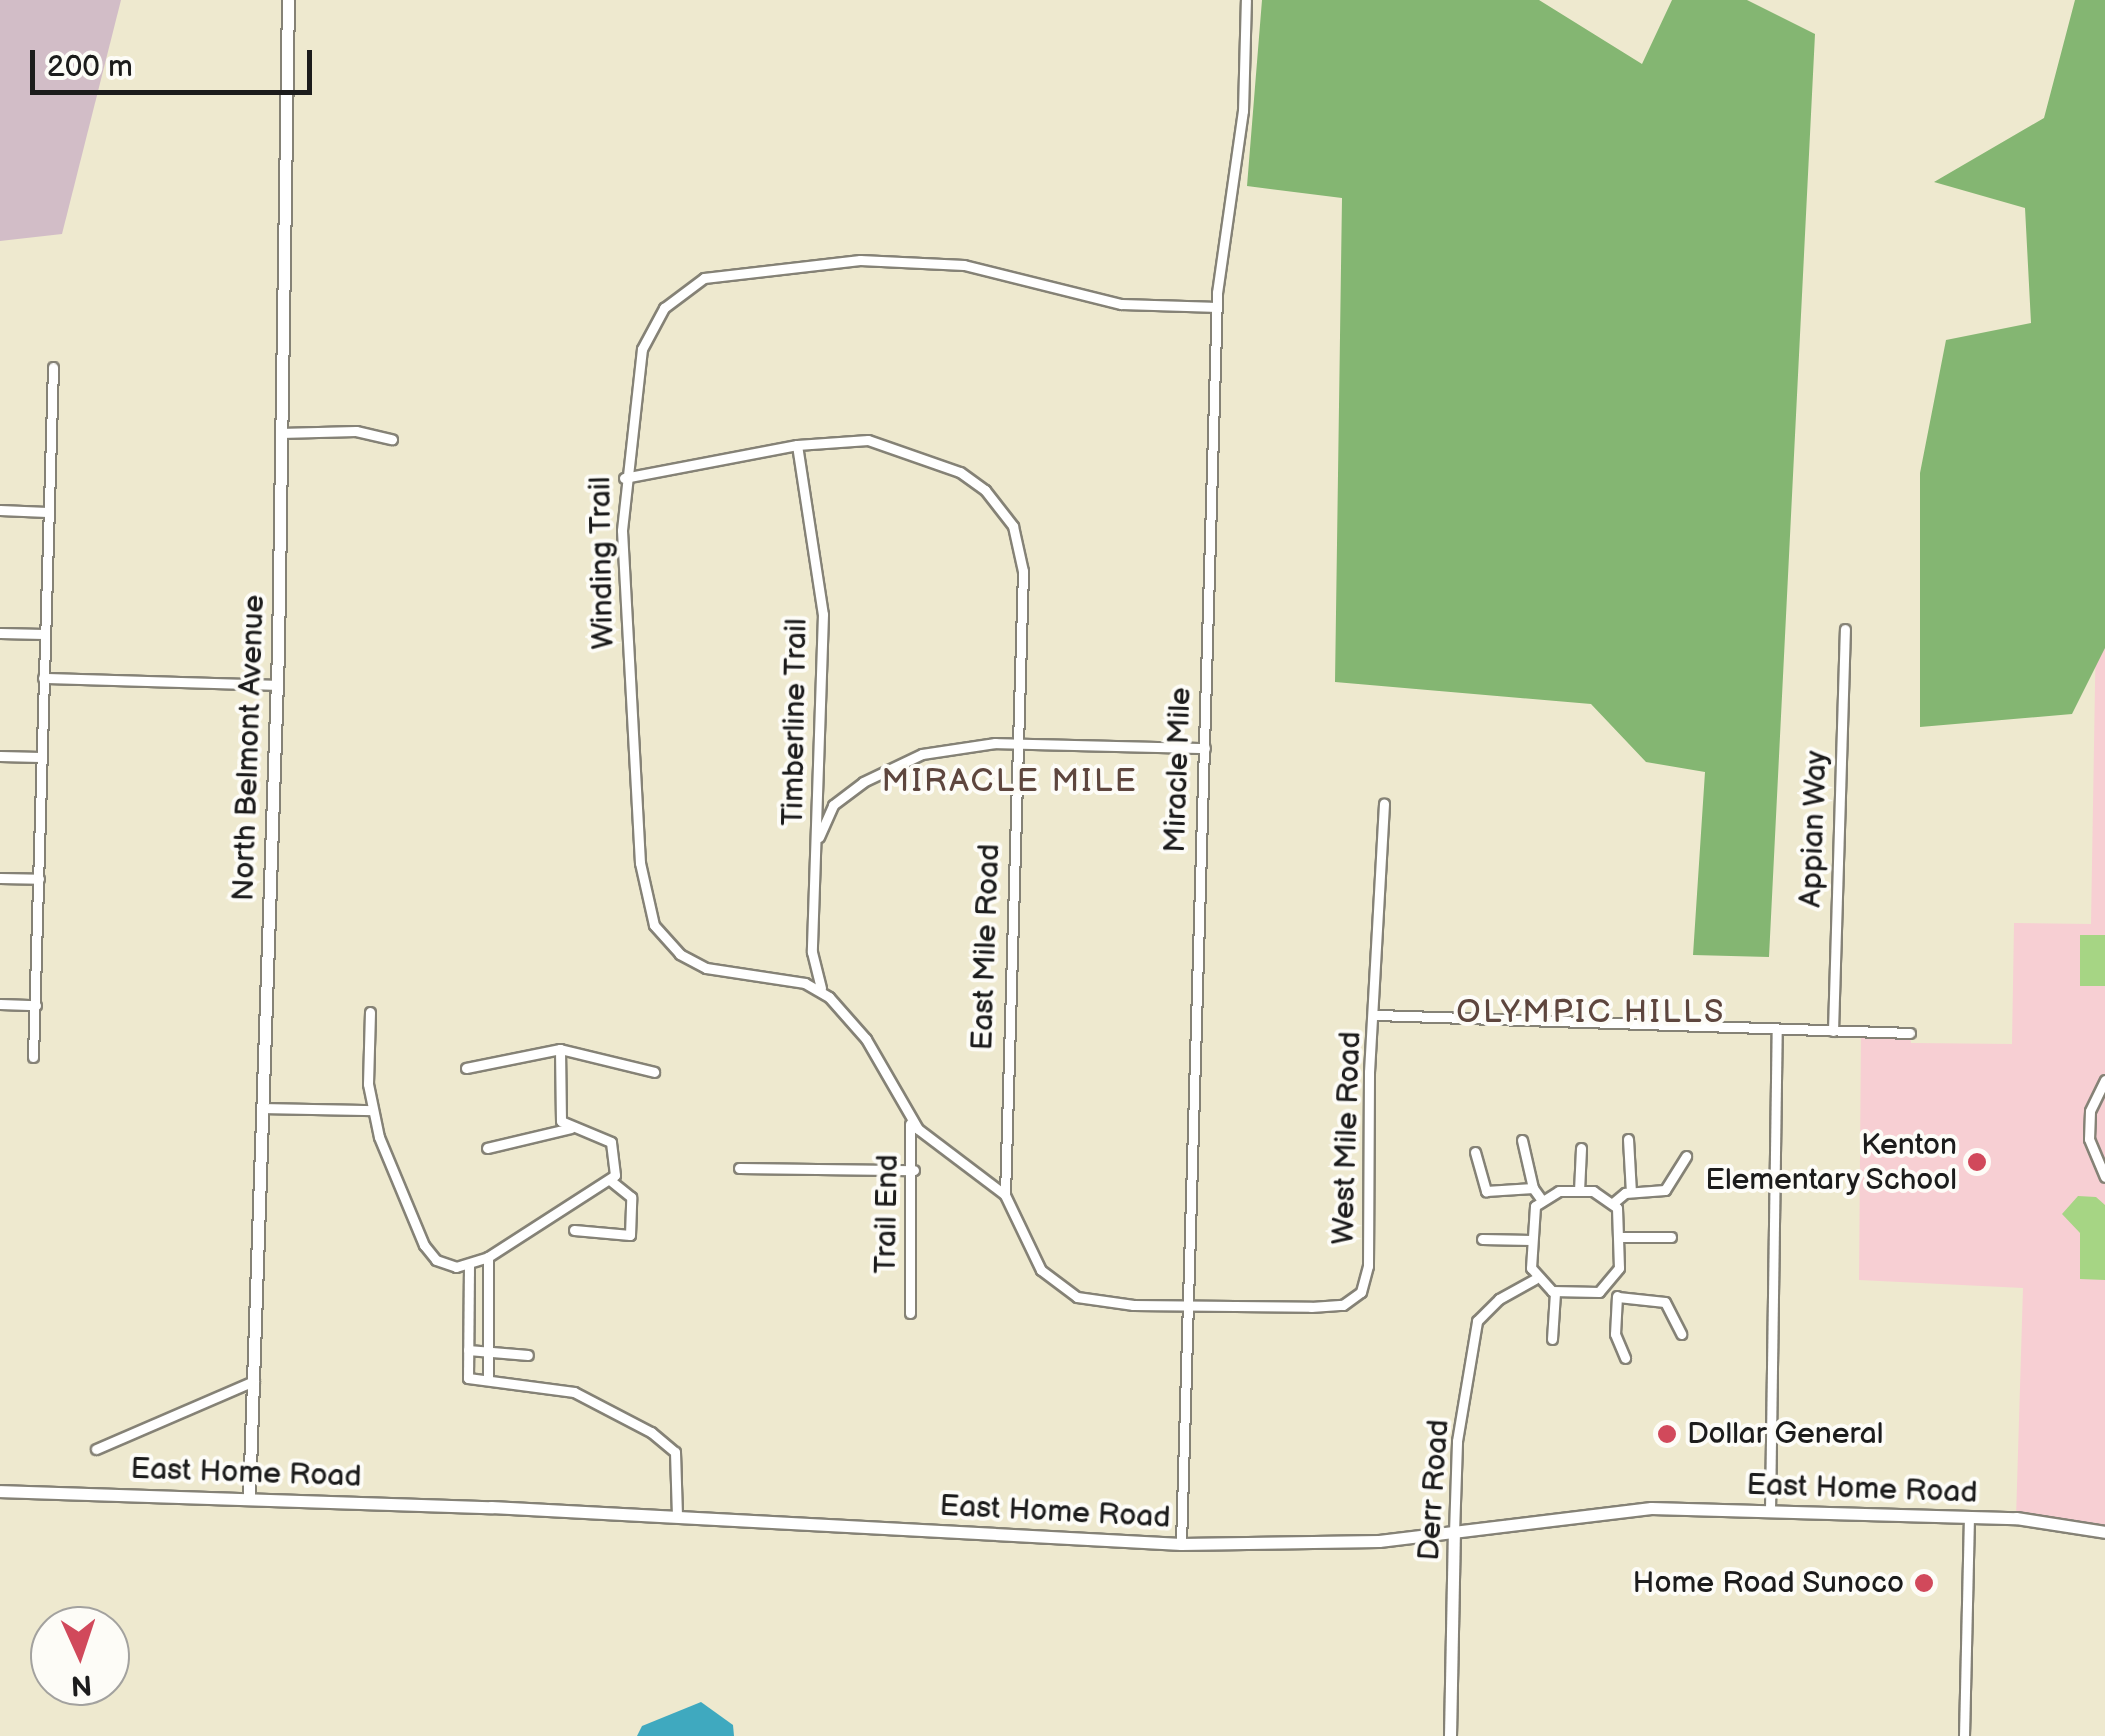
<!DOCTYPE html>
<html>
<head>
<meta charset="utf-8">
<style>
	body { margin:0 }
	#map { position:relative; width:2105px; height:1736px; overflow:hidden; background:#eee9cf; font-family:"Balsamiq Sans",sans-serif }
	div>[style] { position:absolute }
	.built>* { inset:0; background:#f7cfd3 }
	.industrial>* { inset:0; background:#d2bdc7 }
	.green>* { inset:0; background:#a6d584 }
	.forest>* { inset:0; background:#84b672 }
	.water>* { inset:0; background:#3fa9bf }
	.roads { filter:drop-shadow(2px 0 #858276) drop-shadow(-2px 0 #858276) drop-shadow(0 2px #858276) drop-shadow(0 -2px #858276) }
	.minor>* { height:9px; margin:-4.5px; padding:0 4.5px; transform-origin:4.5px; border-radius:4.5px; background:#fff }
	.tertiary>* { height:11px; margin:-5.5px; padding:0 5.5px; transform-origin:5.5px; border-radius:5.5px; background:#fff }
	.dots>* { width:28px; height:28px; translate:-50% -50%; box-sizing:border-box; border:5px solid #fdfcf7; border-radius:50% }
	span { translate:-50% -50%; white-space:nowrap; text-align:center; line-height:1.15; -webkit-text-stroke:8px #fdfcf7; paint-order:stroke }
	.street-label { font-size:30px; color:#1c1c1c }
	.poi-label { font-size:30px; color:#1c1c1c }
	.right { translate:-100% -50%; text-align:right }
	.left { translate:0 -50%; text-align:left }
	.neighbourhood-label { font-size:32px; color:#5e463e; letter-spacing:2.5px }
	.north { position:absolute; left:30px; top:1606px; width:100px; height:100px; box-sizing:border-box; background:#fdfcf7; border:2px solid #a3a29f; border-radius:50%; rotate:177deg; font-size:28px; font-weight:700; line-height:40px; text-align:center; color:#1c1c1c }
	.north::after { content:''; display:block; margin:auto; width:35px; height:45px; background:#d1495b; clip-path:polygon(50% 0,100% 100%,50% 72%,0 100%) }
	.scale { position:absolute; left:30px; top:50px; width:282px; height:45px; box-sizing:border-box; border:5px solid #1c1c1c; border-top:0; padding-left:12px; font-size:30px; line-height:35px; white-space:nowrap; color:#1c1c1c; -webkit-text-stroke:8px #fdfcf7; paint-order:stroke }
</style>
</head>
<body>
<div id="map">
	<div class="built">
		<i style="clip-path:polygon(2100px 386px,2105px 386px,2105px 1532px,2016px 1518px,2023px 1288px,1859px 1280px,1861px 1031px,1910px 1033px,1911px 1043px,2012px 1044px,2014px 923px,2091px 924px)"></i>
	</div>
	<div class="industrial">
		<i style="clip-path:polygon(0 0,121px 0,62px 234px,0 241px)"></i>
	</div>
	<div class="green">
		<i style="clip-path:polygon(2080px 935px,2105px 935px,2105px 986px,2080px 986px)"></i>
		<i style="clip-path:polygon(2078px 1196px,2096px 1197px,2105px 1205px,2105px 1280px,2080px 1279px,2080px 1233px,2062px 1214px)"></i>
	</div>
	<div class="forest">
		<i style="clip-path:polygon(1262px 0,1539px 0,1642px 64px,1672px 0,1747px 0,1815px 34px,1769px 957px,1693px 955px,1705px 772px,1646px 762px,1591px 704px,1335px 682px,1342px 198px,1247px 186px)"></i>
		<i style="clip-path:polygon(2075px 0,2105px 0,2105px 648px,2072px 714px,1920px 727px,1920px 473px,1946px 340px,2031px 323px,2025px 208px,1934px 182px,2044px 118px)"></i>
	</div>
	<div class="water">
		<i style="clip-path:polygon(701px 1702px,733px 1725px,734px 1736px,637px 1736px,642px 1726px)"></i>
	</div>
	<div class="roads">
		<div class="minor">
			<i style="left:280px;top:433px;width:76px;rotate:-1.5deg"></i>
			<i style="left:356px;top:431px;width:37px;rotate:13deg"></i>
			<i style="left:797px;top:445px;width:171px;rotate:81.3deg"></i>
			<i style="left:823px;top:614px;width:338px;rotate:91.9deg"></i>
			<i style="left:812px;top:952px;width:37px;rotate:76deg"></i>
			<i style="left:624px;top:478px;width:176px;rotate:-10.8deg"></i>
			<i style="left:797px;top:445px;width:71px;rotate:-4deg"></i>
			<i style="left:868px;top:440px;width:97px;rotate:19.2deg"></i>
			<i style="left:960px;top:472px;width:31px;rotate:36deg"></i>
			<i style="left:985px;top:490px;width:46px;rotate:52.1deg"></i>
			<i style="left:1013px;top:526px;width:46px;rotate:77.5deg"></i>
			<i style="left:1023px;top:571px;width:624px;rotate:91.65deg"></i>
			<i style="left:1005px;top:1195px;width:83px;rotate:64.4deg"></i>
			<i style="left:1041px;top:1270px;width:45px;rotate:36.9deg"></i>
			<i style="left:1077px;top:1297px;width:57px;rotate:8.1deg"></i>
			<i style="left:1133px;top:1305px;width:178px;rotate:0.6deg"></i>
			<i style="left:1311px;top:1307px;width:32px;rotate:-4deg"></i>
			<i style="left:1343px;top:1305px;width:22px;rotate:-36deg"></i>
			<i style="left:1361px;top:1292px;width:27px;rotate:-75deg"></i>
			<i style="left:1368px;top:1266px;width:194px;rotate:-89.7deg"></i>
			<i style="left:1369px;top:1072px;width:269px;rotate:-86.8deg"></i>
			<i style="left:0;top:510px;width:47px;rotate:2.4deg"></i>
			<i style="left:0;top:633px;width:44px;rotate:1.3deg"></i>
			<i style="left:43px;top:678px;width:233px;rotate:1.7deg"></i>
			<i style="left:0;top:756px;width:40px;rotate:1.4deg"></i>
			<i style="left:819px;top:837px;width:35px;rotate:-66deg"></i>
			<i style="left:833px;top:805px;width:38px;rotate:-37deg"></i>
			<i style="left:863px;top:782px;width:65px;rotate:-25.4deg"></i>
			<i style="left:922px;top:754px;width:74px;rotate:-8.6deg"></i>
			<i style="left:995px;top:743px;width:210px;rotate:1.4deg"></i>
			<i style="left:0;top:878px;width:39px;rotate:1deg"></i>
			<i style="left:0;top:1004px;width:36px;rotate:2deg"></i>
			<i style="left:370px;top:1012px;width:72px;rotate:91.6deg"></i>
			<i style="left:368px;top:1084px;width:54px;rotate:78.3deg"></i>
			<i style="left:379px;top:1137px;width:117px;rotate:67.4deg"></i>
			<i style="left:424px;top:1245px;width:19px;rotate:51deg"></i>
			<i style="left:436px;top:1260px;width:21px;rotate:19deg"></i>
			<i style="left:456px;top:1267px;width:34px;rotate:-17deg"></i>
			<i style="left:488px;top:1257px;width:151px;rotate:-32.8deg"></i>
			<i style="left:615px;top:1175px;width:33px;rotate:-97deg"></i>
			<i style="left:611px;top:1142px;width:54px;rotate:-157.2deg"></i>
			<i style="left:561px;top:1121px;width:72px;rotate:-90.8deg"></i>
			<i style="left:1377px;top:1015px;width:533px;rotate:1.93deg"></i>
			<i style="left:1833px;top:1031px;width:402px;rotate:-88.3deg"></i>
			<i style="left:33px;top:1057px;width:690px;rotate:-88.34deg"></i>
			<i style="left:466px;top:1068px;width:96px;rotate:-11.4deg"></i>
			<i style="left:560px;top:1049px;width:97px;rotate:13.7deg"></i>
			<i style="left:2105px;top:1080px;width:34px;rotate:116deg"></i>
			<i style="left:2090px;top:1111px;width:28px;rotate:92deg"></i>
			<i style="left:2089px;top:1139px;width:41px;rotate:67.2deg"></i>
			<i style="left:265px;top:1108px;width:107px;rotate:1.1deg"></i>
			<i style="left:1628px;top:1139px;width:53px;rotate:86.8deg"></i>
			<i style="left:1522px;top:1140px;width:49px;rotate:77.1deg"></i>
			<i style="left:487px;top:1148px;width:86px;rotate:-13.4deg"></i>
			<i style="left:1475px;top:1152px;width:41px;rotate:74.2deg"></i>
			<i style="left:1486px;top:1191px;width:47px;rotate:-3.7deg"></i>
			<i style="left:1533px;top:1188px;width:14px;rotate:54deg"></i>
			<i style="left:739px;top:1168px;width:175px;rotate:0.7deg"></i>
			<i style="left:1559px;top:1191px;width:34px"></i>
			<i style="left:1593px;top:1191px;width:29px;rotate:35deg"></i>
			<i style="left:1617px;top:1208px;width:60px;rotate:88.1deg"></i>
			<i style="left:1619px;top:1268px;width:31px;rotate:130deg"></i>
			<i style="left:1599px;top:1292px;width:47px;rotate:-178.8deg"></i>
			<i style="left:1552px;top:1291px;width:31px;rotate:-132deg"></i>
			<i style="left:1531px;top:1268px;width:62px;rotate:-86.3deg"></i>
			<i style="left:1535px;top:1206px;width:28px;rotate:-32deg"></i>
			<i style="left:1579px;top:1191px;width:43px;rotate:-87.3deg"></i>
			<i style="left:1004px;top:1194px;width:108px;rotate:-142.9deg"></i>
			<i style="left:918px;top:1129px;width:104px;rotate:-120deg"></i>
			<i style="left:866px;top:1039px;width:56px;rotate:-131.4deg"></i>
			<i style="left:829px;top:997px;width:28px;rotate:-150deg"></i>
			<i style="left:805px;top:983px;width:100px;rotate:-171.4deg"></i>
			<i style="left:706px;top:968px;width:30px;rotate:-152deg"></i>
			<i style="left:680px;top:954px;width:39px;rotate:-132deg"></i>
			<i style="left:654px;top:925px;width:64px;rotate:-102.7deg"></i>
			<i style="left:640px;top:863px;width:333px;rotate:-93.1deg"></i>
			<i style="left:622px;top:530px;width:182px;rotate:-83.7deg"></i>
			<i style="left:642px;top:349px;width:47px;rotate:-61.8deg"></i>
			<i style="left:664px;top:308px;width:50px;rotate:-36.9deg"></i>
			<i style="left:704px;top:278px;width:157px;rotate:-6.6deg"></i>
			<i style="left:860px;top:260px;width:104px;rotate:2.8deg"></i>
			<i style="left:964px;top:265px;width:162px;rotate:14deg"></i>
			<i style="left:1121px;top:304px;width:96px;rotate:1.8deg"></i>
			<i style="left:1613px;top:1203px;width:16px;rotate:-40deg"></i>
			<i style="left:1625px;top:1193px;width:40px;rotate:-4.3deg"></i>
			<i style="left:1665px;top:1190px;width:40px;rotate:-58deg"></i>
			<i style="left:574px;top:1230px;width:56px;rotate:5.1deg"></i>
			<i style="left:630px;top:1235px;width:38px;rotate:-88deg"></i>
			<i style="left:631px;top:1197px;width:26px;rotate:-141deg"></i>
			<i style="left:1619px;top:1237px;width:52px"></i>
			<i style="left:1482px;top:1239px;width:49px;rotate:1.2deg"></i>
			<i style="left:469px;top:1265px;width:113px;rotate:90.5deg"></i>
			<i style="left:468px;top:1378px;width:107px;rotate:7.5deg"></i>
			<i style="left:574px;top:1392px;width:87px;rotate:27.5deg"></i>
			<i style="left:651px;top:1432px;width:31px;rotate:40deg"></i>
			<i style="left:675px;top:1452px;width:64px;rotate:88.2deg"></i>
			<i style="left:1617px;top:1296px;width:38px;rotate:93deg"></i>
			<i style="left:1615px;top:1334px;width:26px;rotate:67deg"></i>
			<i style="left:1618px;top:1297px;width:47px;rotate:6.1deg"></i>
			<i style="left:1665px;top:1302px;width:36px;rotate:63deg"></i>
			<i style="left:910px;top:1313px;width:189px;rotate:-90deg"></i>
			<i style="left:1552px;top:1339px;width:47px;rotate:-86.3deg"></i>
			<i style="left:468px;top:1350px;width:60px;rotate:4.8deg"></i>
			<i style="left:488px;top:1380px;width:123px;rotate:-90deg"></i>
			<i style="left:96px;top:1449px;width:172px;rotate:-23.3deg"></i>
			<i style="left:1770px;top:1511px;width:481px;rotate:-89.2deg"></i>
			<i style="left:1454px;top:1533px;width:92px;rotate:-88.1deg"></i>
			<i style="left:1457px;top:1441px;width:122px;rotate:-80.5deg"></i>
			<i style="left:1477px;top:1321px;width:31px;rotate:-45deg"></i>
			<i style="left:1499px;top:1299px;width:41px;rotate:-29.1deg"></i>
			<i style="left:1181px;top:1544px;width:1252px;rotate:-88.35deg"></i>
			<i style="left:1217px;top:293px;width:184px;rotate:-81.9deg"></i>
			<i style="left:1243px;top:111px;width:111px;rotate:-88.5deg"></i>
			<i style="left:1964px;top:1736px;width:220px;rotate:-88.7deg"></i>
		</div>
		<div class="tertiary">
			<i style="left:0;top:1491px;width:491px;rotate:1.9deg"></i>
			<i style="left:491px;top:1507px;width:691px;rotate:3.07deg"></i>
			<i style="left:1181px;top:1544px;width:198px;rotate:-0.9deg"></i>
			<i style="left:1379px;top:1541px;width:274px;rotate:-6.9deg"></i>
			<i style="left:1651px;top:1508px;width:365px;rotate:1.6deg"></i>
			<i style="left:2016px;top:1518px;width:90px;rotate:8.9deg"></i>
			<i style="left:249px;top:1498px;width:849px;rotate:-88.04deg"></i>
			<i style="left:278px;top:649px;width:649px;rotate:-89.12deg"></i>
			<i style="left:1450px;top:1736px;width:203px;rotate:-88.9deg"></i>
		</div>
	</div>
	<div class="dots">
		<i style="left:1977px;top:1162px;background:#d1495b"></i>
		<i style="left:1667px;top:1434px;background:#d1495b"></i>
		<i style="left:1924px;top:1583px;background:#d1495b"></i>
	</div>
	<div class="street-label">
		<span style="left:602px;top:563px;rotate:-91deg">Winding Trail</span>
		<span style="left:795px;top:722px;rotate:-89deg">Timberline Trail</span>
		<span style="left:249px;top:748px;rotate:-88deg">North Belmont Avenue</span>
		<span style="left:1178px;top:770px;rotate:-88deg">Miracle Mile</span>
		<span style="left:1814px;top:829px;rotate:-88deg">Appian Way</span>
		<span style="left:986px;top:947px;rotate:-88deg">East Mile Road</span>
		<span style="left:1347px;top:1138px;rotate:-88deg">West Mile Road</span>
		<span style="left:887px;top:1214px;rotate:-89deg">Trail End</span>
		<span style="left:246px;top:1473px;rotate:2deg">East Home Road</span>
		<span style="left:1862px;top:1489px;rotate:2deg">East Home Road</span>
		<span style="left:1434px;top:1490px;rotate:-86deg">Derr Road</span>
		<span style="left:1055px;top:1512px;rotate:3deg">East Home Road</span>
	</div>
	<div class="poi-label">
		<span class="right" style="left:1957px;top:1162px">Kenton<br>Elementary School</span>
		<span class="left" style="left:1687px;top:1434px">Dollar General</span>
		<span class="right" style="left:1904px;top:1583px">Home Road Sunoco</span>
	</div>
	<div class="neighbourhood-label">
		<span style="left:1010px;top:782px">MIRACLE MILE</span>
		<span style="left:1591px;top:1013px">OLYMPIC HILLS</span>
	</div>
	<div class="north">N</div>
	<div class="scale">200 m</div>
</div>
</body>
</html>
